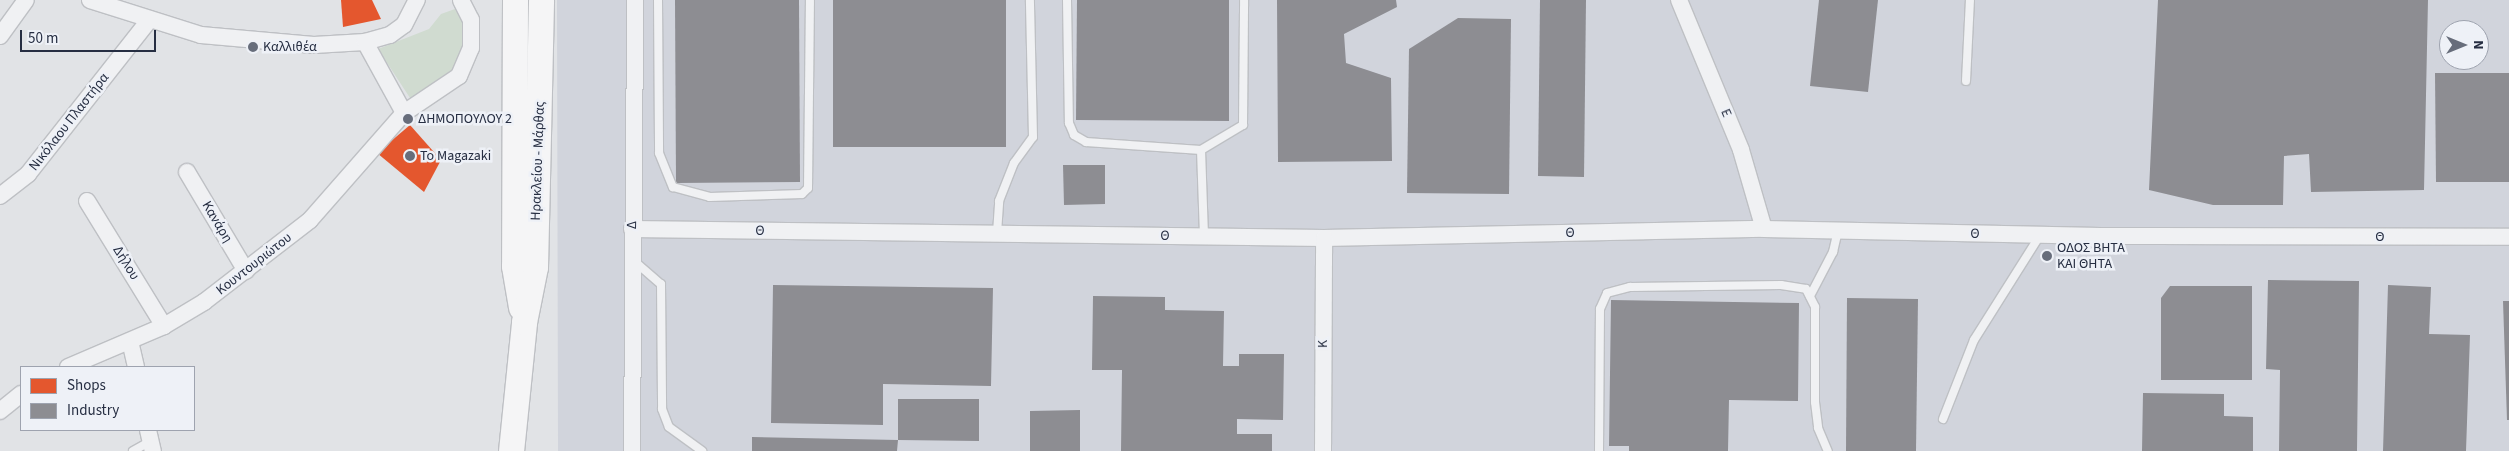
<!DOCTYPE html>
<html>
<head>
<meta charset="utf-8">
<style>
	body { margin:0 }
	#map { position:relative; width:2509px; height:451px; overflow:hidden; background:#e1e3e6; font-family:"Source Sans 3",sans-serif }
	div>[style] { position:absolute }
	.built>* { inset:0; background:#d1d4dc }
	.green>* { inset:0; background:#d0dbd0 }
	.shops>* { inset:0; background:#e4572e }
	.industry>* { inset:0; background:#8d8d92 }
	.roads { filter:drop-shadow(1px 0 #bec0c4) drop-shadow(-1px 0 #bec0c4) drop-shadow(0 1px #bec0c4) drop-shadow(0 -1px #bec0c4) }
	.lane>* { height:8px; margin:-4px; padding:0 4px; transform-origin:4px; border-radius:4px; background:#f0f1f3 }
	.street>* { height:16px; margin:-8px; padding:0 8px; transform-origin:8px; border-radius:8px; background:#f0f1f3 }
	.primary>* { height:25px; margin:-12.5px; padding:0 12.5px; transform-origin:12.5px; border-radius:12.5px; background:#f5f5f6 }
	.dots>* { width:14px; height:14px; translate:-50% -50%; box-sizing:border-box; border:2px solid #eef1f7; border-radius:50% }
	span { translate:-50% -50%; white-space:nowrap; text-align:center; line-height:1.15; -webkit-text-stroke:5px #eef1f7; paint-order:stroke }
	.poi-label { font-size:14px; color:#262e42 }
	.left { translate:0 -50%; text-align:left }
	.street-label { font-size:14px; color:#262e42 }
	.legend { position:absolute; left:20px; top:366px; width:175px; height:65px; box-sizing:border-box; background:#eef1f7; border:1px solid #9ea3af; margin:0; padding:6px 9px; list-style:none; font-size:15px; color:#262e42 }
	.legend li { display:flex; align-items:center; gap:10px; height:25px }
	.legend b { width:25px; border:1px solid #9ea3af }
	.north { position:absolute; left:2439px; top:20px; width:50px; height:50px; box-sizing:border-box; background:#eef1f7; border:1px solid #9ea3af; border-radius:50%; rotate:90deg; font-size:14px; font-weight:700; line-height:20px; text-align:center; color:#262e42 }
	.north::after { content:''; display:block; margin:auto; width:18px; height:22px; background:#676d7b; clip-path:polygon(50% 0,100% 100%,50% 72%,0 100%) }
	.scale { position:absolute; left:20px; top:30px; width:136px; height:22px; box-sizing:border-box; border:2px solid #262e42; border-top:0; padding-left:6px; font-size:15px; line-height:18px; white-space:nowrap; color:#262e42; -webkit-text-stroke:4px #eef1f7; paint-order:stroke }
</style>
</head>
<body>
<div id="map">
	<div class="built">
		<i style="clip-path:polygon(evenodd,557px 0,2509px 0,2509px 451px,558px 451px,557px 0,2449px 30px,2479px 30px,2479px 60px,2449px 60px,2449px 30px)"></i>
	</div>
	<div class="green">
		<i style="clip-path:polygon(455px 9px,473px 38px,450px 83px,412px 101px,378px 49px,429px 29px,441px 14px)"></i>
	</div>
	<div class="shops">
		<i style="clip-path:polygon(341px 0,372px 0,381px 19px,343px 27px)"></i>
		<i style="clip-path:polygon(410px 125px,441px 160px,424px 192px,377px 153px)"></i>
	</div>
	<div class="industry">
		<i style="clip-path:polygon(675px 0,799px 0,800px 182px,676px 183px)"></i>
		<i style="clip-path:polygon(833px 0,1006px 0,1006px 147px,833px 147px)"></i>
		<i style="clip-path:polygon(1077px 0,1229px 0,1229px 121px,1076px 120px)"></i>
		<i style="clip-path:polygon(1277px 0,1396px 0,1397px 7px,1344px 34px,1346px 63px,1391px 78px,1392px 161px,1278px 162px)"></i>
		<i style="clip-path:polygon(1540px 0,1586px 0,1584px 177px,1538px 176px)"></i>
		<i style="clip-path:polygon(1819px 0,1878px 0,1868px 92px,1810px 86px)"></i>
		<i style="clip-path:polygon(2158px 0,2428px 0,2424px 190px,2311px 192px,2309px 154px,2284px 156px,2283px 205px,2213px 205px,2149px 190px)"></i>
		<i style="clip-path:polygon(1458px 18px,1511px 19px,1509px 194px,1407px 193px,1409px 49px)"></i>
		<i style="clip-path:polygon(2435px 73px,2509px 73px,2509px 182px,2436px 182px)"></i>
		<i style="clip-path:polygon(1063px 165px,1105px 165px,1105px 204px,1064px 205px)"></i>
		<i style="clip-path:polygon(2268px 280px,2359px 281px,2357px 451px,2279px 451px,2280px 370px,2266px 369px)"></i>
		<i style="clip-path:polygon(773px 285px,993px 288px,991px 386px,883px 384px,883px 425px,771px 423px)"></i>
		<i style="clip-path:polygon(2388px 285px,2431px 287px,2429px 334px,2470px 335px,2466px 451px,2383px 451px)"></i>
		<i style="clip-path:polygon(2170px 286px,2252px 286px,2252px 380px,2161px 380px,2161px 298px)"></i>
		<i style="clip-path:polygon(1093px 296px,1165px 297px,1165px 310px,1224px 311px,1223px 366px,1239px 366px,1239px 354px,1284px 354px,1283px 420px,1237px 419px,1237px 434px,1272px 434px,1272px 451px,1121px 451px,1122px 370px,1092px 370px)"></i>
		<i style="clip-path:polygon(1847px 298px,1918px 299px,1916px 451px,1846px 451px)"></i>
		<i style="clip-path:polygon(1611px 300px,1799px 303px,1798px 401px,1729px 400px,1728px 451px,1629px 451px,1629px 446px,1609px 446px)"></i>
		<i style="clip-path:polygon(2503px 301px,2509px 301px,2509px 420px,2507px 420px)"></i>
		<i style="clip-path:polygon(2143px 393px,2224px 394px,2224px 416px,2253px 417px,2253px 451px,2142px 451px)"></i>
		<i style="clip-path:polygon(898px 399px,979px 399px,979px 441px,898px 440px)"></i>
		<i style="clip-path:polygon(1080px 410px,1080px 451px,1030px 451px,1030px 411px)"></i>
		<i style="clip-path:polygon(752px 437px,898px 440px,897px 451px,752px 451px)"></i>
	</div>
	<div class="roads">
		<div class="lane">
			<i style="left:658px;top:0;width:153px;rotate:89.6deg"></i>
			<i style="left:659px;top:153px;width:37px;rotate:68deg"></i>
			<i style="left:673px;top:187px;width:38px;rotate:15deg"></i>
			<i style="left:710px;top:197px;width:92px;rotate:-1.9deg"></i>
			<i style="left:802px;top:194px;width:8px;rotate:-45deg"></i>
			<i style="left:808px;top:188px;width:188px;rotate:-89.4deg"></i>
			<i style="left:1067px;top:0;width:123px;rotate:89.1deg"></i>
			<i style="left:1069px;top:123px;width:13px;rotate:67deg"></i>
			<i style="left:1074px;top:135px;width:14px;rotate:30deg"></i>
			<i style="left:1086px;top:142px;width:115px;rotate:4deg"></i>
			<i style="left:1201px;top:150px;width:86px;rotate:88deg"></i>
			<i style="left:1966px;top:81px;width:81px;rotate:-87.2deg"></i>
			<i style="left:1201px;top:150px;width:49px;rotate:-30.8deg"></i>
			<i style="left:1243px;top:125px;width:125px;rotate:-89.5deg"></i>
			<i style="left:997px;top:233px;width:32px;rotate:-86deg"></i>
			<i style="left:999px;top:201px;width:41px;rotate:-68.5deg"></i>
			<i style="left:1014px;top:163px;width:32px;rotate:-54deg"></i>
			<i style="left:1033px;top:137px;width:137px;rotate:-91.3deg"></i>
			<i style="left:633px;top:260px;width:37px;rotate:41deg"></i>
			<i style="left:661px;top:284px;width:125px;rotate:89.5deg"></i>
			<i style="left:662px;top:409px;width:19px;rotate:69deg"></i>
			<i style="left:669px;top:427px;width:41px;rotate:36deg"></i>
			<i style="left:1810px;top:296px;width:50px;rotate:-62.4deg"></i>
			<i style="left:1833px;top:252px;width:22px;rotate:-77deg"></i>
			<i style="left:1943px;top:419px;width:85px;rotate:-68.6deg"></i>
			<i style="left:1974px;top:340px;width:124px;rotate:-57.8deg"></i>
			<i style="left:133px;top:451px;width:21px;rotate:-29deg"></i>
			<i style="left:1599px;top:451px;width:142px;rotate:-89.6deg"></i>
			<i style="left:1600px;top:309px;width:17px;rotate:-66deg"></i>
			<i style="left:1607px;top:293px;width:24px;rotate:-15deg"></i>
			<i style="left:1630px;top:287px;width:151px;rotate:-0.8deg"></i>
			<i style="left:1781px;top:285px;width:25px;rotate:9deg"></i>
			<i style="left:1806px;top:289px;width:20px;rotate:63deg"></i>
			<i style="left:1815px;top:307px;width:95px;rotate:90deg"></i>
			<i style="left:1815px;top:402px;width:26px;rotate:83deg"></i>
			<i style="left:1818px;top:428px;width:25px;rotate:67deg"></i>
		</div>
		<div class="street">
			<i style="left:90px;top:0;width:116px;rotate:17.5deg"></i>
			<i style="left:201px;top:35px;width:113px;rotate:5.1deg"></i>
			<i style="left:314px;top:45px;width:51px;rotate:-3.4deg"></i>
			<i style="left:365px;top:42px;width:26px;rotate:-16deg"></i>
			<i style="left:390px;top:35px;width:17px;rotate:-36deg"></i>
			<i style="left:404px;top:25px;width:28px;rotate:-63deg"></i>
			<i style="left:1679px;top:0;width:162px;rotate:67.5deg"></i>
			<i style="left:1741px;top:150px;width:82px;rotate:73.8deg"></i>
			<i style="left:0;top:36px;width:44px;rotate:-54.2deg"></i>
			<i style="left:365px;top:42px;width:81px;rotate:61.2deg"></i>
			<i style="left:187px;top:172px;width:115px;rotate:59.2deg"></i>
			<i style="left:0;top:196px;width:36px;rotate:-38deg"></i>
			<i style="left:28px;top:174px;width:197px;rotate:-51.8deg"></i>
			<i style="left:87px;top:201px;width:147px;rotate:58.4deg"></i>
			<i style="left:632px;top:229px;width:692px;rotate:0.75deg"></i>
			<i style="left:1324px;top:238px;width:440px;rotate:-1.2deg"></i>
			<i style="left:1764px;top:229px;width:336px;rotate:1.2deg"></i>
			<i style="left:2100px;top:236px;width:409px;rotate:0.1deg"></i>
			<i style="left:130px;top:341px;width:27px;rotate:77deg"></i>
			<i style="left:68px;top:367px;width:104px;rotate:-23.1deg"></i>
			<i style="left:164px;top:326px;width:47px;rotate:-31deg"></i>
			<i style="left:204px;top:302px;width:134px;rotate:-37.7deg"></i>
			<i style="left:310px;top:220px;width:142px;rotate:-48.7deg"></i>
			<i style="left:404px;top:113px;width:66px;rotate:-33.9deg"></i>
			<i style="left:459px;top:76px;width:30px;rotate:-67deg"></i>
			<i style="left:471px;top:48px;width:28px;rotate:-90deg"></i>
			<i style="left:471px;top:20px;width:22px;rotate:-117deg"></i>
			<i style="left:0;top:411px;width:27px;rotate:-39deg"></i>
			<i style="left:148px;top:430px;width:22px;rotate:77deg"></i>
			<i style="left:632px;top:451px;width:451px;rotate:-89.6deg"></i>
			<i style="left:1323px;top:451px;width:213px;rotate:-89.7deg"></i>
		</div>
		<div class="primary">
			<i style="left:515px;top:0;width:266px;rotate:90.2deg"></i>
			<i style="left:514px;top:266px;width:42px;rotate:80.3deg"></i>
			<i style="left:511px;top:451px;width:130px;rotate:-84.2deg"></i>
			<i style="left:524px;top:322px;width:56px;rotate:-78.7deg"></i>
			<i style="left:535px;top:267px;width:267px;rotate:-88.7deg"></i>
		</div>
	</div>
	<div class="dots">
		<i style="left:253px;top:47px;background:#676d7b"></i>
		<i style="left:408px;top:119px;background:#676d7b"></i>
		<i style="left:410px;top:156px;background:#676d7b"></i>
		<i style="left:2047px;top:256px;background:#676d7b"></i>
	</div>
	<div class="poi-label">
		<span class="left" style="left:263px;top:47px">Καλλιθέα</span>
		<span class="left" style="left:418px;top:119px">ΔΗΜΟΠΟΥΛΟΥ 2</span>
		<span class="left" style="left:420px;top:156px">To Magazaki</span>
		<span class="left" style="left:2057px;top:256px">ΟΔΟΣ ΒΗΤΑ<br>ΚΑΙ ΘΗΤΑ</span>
	</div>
	<div class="street-label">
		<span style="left:1726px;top:113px;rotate:67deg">Ε</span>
		<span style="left:69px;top:122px;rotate:-52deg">Νικόλαου Πλαστήρα</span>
		<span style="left:538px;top:161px;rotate:-88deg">Ηρακλείου - Μάρθας</span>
		<span style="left:217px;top:222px;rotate:59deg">Κανάρη</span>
		<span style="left:632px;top:225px;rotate:-89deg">Δ</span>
		<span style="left:760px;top:231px;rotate:1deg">Θ</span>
		<span style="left:1570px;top:233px;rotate:-1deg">Θ</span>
		<span style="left:1975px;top:234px;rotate:1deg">Θ</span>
		<span style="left:1165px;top:236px;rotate:1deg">Θ</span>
		<span style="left:2380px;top:237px">Θ</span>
		<span style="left:126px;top:263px;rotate:58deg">Δήλου</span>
		<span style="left:254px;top:264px;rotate:-38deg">Κουντουριώτου</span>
		<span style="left:1323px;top:344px;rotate:-90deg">Κ</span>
	</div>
	<ul class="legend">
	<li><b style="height:14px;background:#e4572e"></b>Shops</li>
	<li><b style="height:14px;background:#8d8d92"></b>Industry</li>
	</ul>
	<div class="north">N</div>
	<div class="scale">50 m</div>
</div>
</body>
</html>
